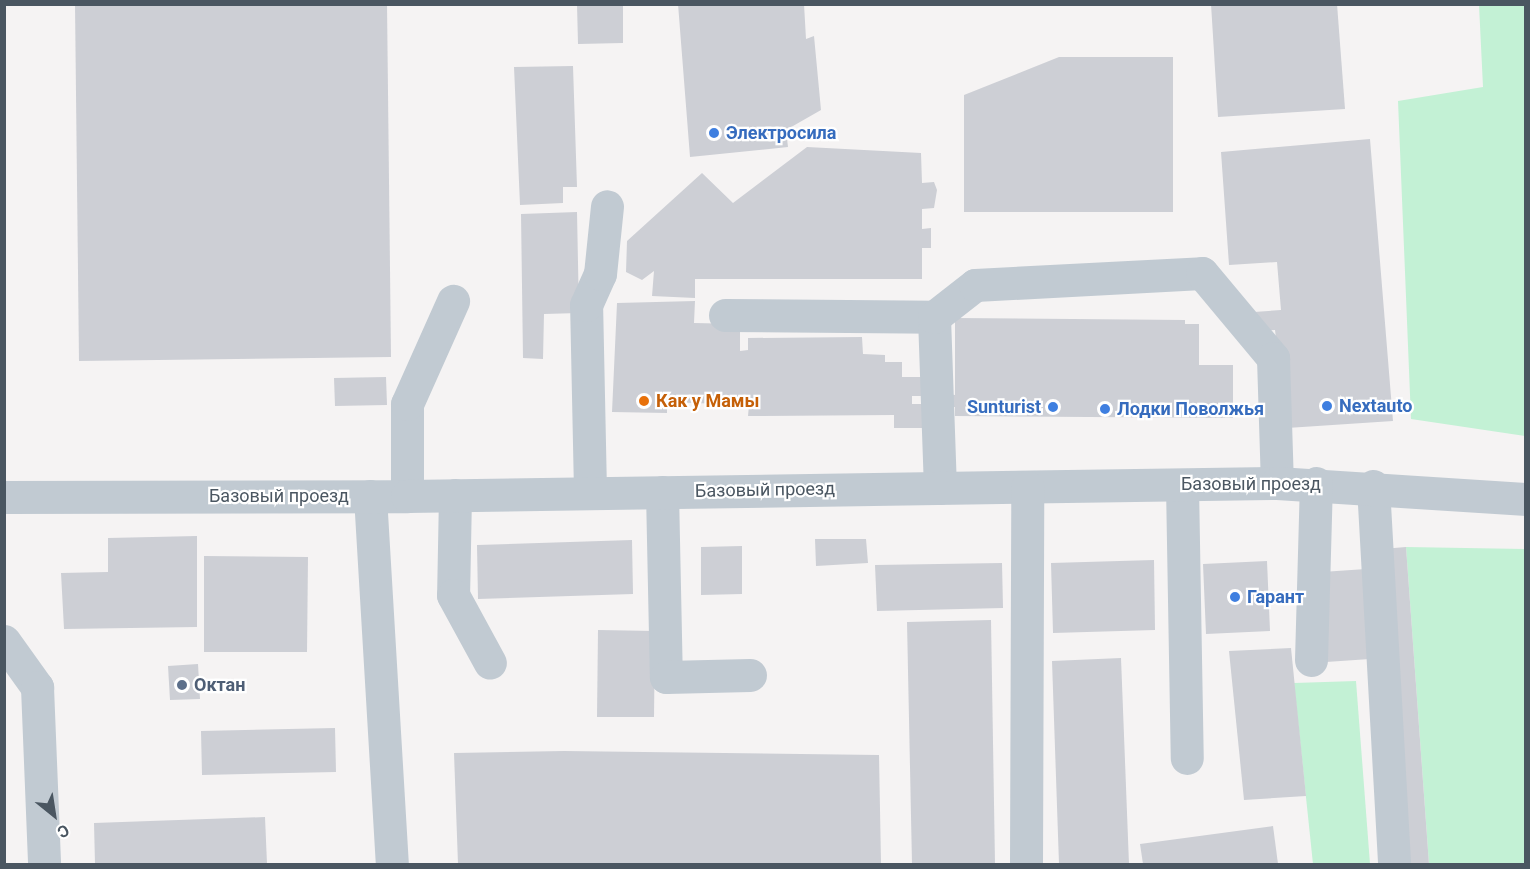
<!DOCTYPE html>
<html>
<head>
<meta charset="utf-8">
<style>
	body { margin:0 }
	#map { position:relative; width:1530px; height:869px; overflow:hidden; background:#f5f3f3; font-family:Roboto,sans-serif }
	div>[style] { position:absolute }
	.green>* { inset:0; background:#c3f1d5 }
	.building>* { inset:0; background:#cdcfd5 }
	.minor>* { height:33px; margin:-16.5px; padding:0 16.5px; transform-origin:16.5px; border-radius:16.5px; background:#c1cad2 }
	.dots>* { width:16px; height:16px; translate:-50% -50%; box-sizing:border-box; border:3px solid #fff; border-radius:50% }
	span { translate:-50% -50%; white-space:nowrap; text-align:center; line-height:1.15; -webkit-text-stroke:4.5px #fff; paint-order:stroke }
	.shop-label { font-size:18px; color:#366cbe; font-weight:700 }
	.left { translate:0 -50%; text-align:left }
	.right { translate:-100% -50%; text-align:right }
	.food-label { font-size:18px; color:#c56008; font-weight:700 }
	.street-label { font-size:18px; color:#4a5661 }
	.service-label { font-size:18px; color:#4e5e75; font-weight:700 }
	.frame { position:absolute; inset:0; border:6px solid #4a5661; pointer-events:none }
	.north { position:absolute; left:24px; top:785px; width:60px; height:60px; -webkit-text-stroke:4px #fff; paint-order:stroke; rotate:150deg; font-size:16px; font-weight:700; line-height:24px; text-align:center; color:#4a5661 }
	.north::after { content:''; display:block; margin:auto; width:21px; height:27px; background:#4a5661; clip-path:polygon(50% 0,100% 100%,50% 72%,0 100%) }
</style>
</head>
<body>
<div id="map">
	<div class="green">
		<i style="clip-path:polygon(1479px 5px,1525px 5px,1525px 436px,1411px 419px,1398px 101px,1483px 87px)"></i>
		<i style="clip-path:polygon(1406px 547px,1525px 549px,1525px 864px,1429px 864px)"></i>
		<i style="clip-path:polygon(1356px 681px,1370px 864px,1313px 864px,1294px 683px)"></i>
	</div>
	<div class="building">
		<i style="clip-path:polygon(75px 4px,387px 4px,391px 357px,79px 361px)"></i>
		<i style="clip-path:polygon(577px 4px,623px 4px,623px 43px,578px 44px)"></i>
		<i style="clip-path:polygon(678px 4px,804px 4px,806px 39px,814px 36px,821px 110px,786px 130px,788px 147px,690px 157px)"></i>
		<i style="clip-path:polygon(1211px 4px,1337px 4px,1345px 109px,1218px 117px)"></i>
		<i style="clip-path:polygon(1059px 57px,1173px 57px,1173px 212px,964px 212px,964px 95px)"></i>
		<i style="clip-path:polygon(573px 66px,577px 187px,563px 187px,563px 203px,520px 205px,514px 67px)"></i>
		<i style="clip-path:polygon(1370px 139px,1393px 421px,1287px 428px,1275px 330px,1255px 331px,1254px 312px,1281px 310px,1277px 262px,1229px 265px,1221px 152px)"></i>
		<i style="clip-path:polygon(807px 147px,921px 153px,922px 183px,934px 182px,937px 190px,934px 208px,922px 209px,922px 229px,931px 228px,931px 248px,922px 248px,922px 279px,695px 279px,695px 298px,652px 296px,654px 271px,642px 280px,626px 272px,627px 241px,702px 173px,733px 203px)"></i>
		<i style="clip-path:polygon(577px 212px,579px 313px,544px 314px,543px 359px,523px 358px,521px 214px)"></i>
		<i style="clip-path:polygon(695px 301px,694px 323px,740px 324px,740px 351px,748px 350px,748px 338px,862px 337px,863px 354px,885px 355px,885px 362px,902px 362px,902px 377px,924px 377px,924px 396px,912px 396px,912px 404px,925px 404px,925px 428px,894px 428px,894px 415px,748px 416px,749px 405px,667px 402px,667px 413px,612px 412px,617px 303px)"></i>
		<i style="clip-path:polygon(955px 318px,1185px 320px,1185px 324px,1199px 324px,1199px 365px,1233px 365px,1233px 418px,955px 416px,955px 407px,948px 407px,948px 394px,955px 395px)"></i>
		<i style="clip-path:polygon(386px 377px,387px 405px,335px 406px,334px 378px)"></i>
		<i style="clip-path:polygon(197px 536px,197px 627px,64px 629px,61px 573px,108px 572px,108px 538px)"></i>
		<i style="clip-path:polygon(815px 539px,866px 539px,868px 563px,816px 566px)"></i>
		<i style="clip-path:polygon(632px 540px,633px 594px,478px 599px,477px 545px)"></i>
		<i style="clip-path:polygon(742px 546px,742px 594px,701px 595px,701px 547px)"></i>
		<i style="clip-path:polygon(1406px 547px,1429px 864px,1405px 864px,1382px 549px)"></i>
		<i style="clip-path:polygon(204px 556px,308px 557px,307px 652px,204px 652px)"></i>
		<i style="clip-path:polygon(1154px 560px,1155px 630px,1053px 633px,1051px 563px)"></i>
		<i style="clip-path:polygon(1267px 561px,1270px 631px,1206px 634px,1203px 564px)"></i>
		<i style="clip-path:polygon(1002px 563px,1003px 608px,877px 611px,875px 565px)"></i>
		<i style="clip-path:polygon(1366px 569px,1370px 659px,1326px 662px,1322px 572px)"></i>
		<i style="clip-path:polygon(991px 620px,995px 864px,912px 864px,907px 622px)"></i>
		<i style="clip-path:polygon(598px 630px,655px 631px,654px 717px,597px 717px)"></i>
		<i style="clip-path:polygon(1291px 648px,1306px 796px,1244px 800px,1229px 651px)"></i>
		<i style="clip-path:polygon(1121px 658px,1129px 864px,1059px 864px,1052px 661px)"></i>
		<i style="clip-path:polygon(198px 664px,200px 699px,170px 700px,168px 666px)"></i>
		<i style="clip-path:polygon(335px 728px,336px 772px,202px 775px,201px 731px)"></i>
		<i style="clip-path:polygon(564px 751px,879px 755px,881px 864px,458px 864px,454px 753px)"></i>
		<i style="clip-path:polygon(265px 817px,267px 864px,95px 864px,94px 823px)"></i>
		<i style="clip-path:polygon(1273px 826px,1278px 864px,1143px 864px,1140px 844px)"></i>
	</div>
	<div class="minor">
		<i style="left:725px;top:315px;width:209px;rotate:0.5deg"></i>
		<i style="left:934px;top:317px;width:171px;rotate:88deg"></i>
		<i style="left:934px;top:317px;width:52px;rotate:-38deg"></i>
		<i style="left:975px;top:285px;width:227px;rotate:-3deg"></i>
		<i style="left:1202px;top:273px;width:111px;rotate:50.1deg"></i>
		<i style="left:1273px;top:358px;width:125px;rotate:88.2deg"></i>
		<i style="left:1182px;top:485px;width:273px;rotate:89deg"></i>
		<i style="left:1373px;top:486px;width:379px;rotate:86.8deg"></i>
		<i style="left:590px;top:491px;width:186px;rotate:-91.2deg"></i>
		<i style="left:586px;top:305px;width:34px;rotate:-66deg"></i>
		<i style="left:600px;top:274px;width:68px;rotate:-84.1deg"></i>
		<i style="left:662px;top:492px;width:185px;rotate:88.8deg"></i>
		<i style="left:666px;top:677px;width:84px;rotate:-1.4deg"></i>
		<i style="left:455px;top:495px;width:100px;rotate:91.1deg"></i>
		<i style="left:453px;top:595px;width:77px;rotate:61.4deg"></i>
		<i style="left:370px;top:496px;width:369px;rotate:86.6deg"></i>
		<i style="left:407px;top:496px;width:92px;rotate:-90deg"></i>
		<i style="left:407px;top:404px;width:113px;rotate:-65.9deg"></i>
		<i style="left:4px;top:497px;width:403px;rotate:-0.1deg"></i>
		<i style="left:407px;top:496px;width:870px;rotate:-0.86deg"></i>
		<i style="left:1277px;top:483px;width:250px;rotate:3.7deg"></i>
		<i style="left:4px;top:641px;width:57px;rotate:54.3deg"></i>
		<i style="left:37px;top:687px;width:177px;rotate:87.7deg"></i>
		<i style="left:1311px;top:660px;width:177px;rotate:-88.4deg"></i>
		<i style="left:1026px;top:864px;width:377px;rotate:-89.8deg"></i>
	</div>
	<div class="dots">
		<i style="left:714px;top:133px;background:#3f7fe0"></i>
		<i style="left:644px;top:401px;background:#e8710a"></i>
		<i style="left:1327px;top:406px;background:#3f7fe0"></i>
		<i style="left:1053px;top:407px;background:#3f7fe0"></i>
		<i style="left:1105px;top:409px;background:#3f7fe0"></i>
		<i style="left:1235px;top:597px;background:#3f7fe0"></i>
		<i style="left:182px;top:685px;background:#5c6f8a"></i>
	</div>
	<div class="shop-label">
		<span class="left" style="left:726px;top:133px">Электросила</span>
		<span class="left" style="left:1339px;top:406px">Nextauto</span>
		<span class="right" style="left:1041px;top:407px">Sunturist</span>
		<span class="left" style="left:1117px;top:409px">Лодки Поволжья</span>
		<span class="left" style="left:1247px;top:597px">Гарант</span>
	</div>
	<div class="food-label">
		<span class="left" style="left:656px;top:401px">Как у Мамы</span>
	</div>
	<div class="street-label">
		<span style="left:1251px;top:484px">Базовый проезд</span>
		<span style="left:765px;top:490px;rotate:-1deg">Базовый проезд</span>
		<span style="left:279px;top:496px">Базовый проезд</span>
	</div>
	<div class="service-label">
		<span class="left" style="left:194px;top:685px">Октан</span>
	</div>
	<div class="frame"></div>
	<div class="north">С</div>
</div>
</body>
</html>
